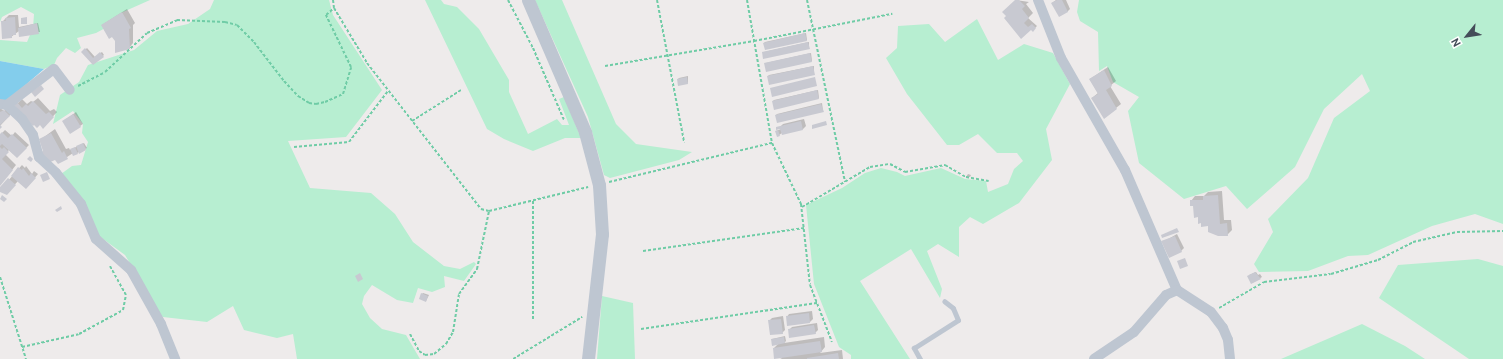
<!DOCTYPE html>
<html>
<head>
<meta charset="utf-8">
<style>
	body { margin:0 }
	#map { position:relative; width:1503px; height:359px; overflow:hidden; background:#eeebeb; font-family:Overpass,sans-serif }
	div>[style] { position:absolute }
	.green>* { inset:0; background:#b7eed1 }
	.water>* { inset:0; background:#83cdec }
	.shadow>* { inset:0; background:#0003 }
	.building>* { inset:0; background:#c8c9d1 }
	.path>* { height:2px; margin-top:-1px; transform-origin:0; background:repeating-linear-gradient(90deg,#6fcca6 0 3px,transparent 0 5px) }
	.service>* { height:5px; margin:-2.5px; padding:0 2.5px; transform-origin:2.5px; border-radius:2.5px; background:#bec6d1 }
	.minor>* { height:10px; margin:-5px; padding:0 5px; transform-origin:5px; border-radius:5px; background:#bec6d1 }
	.tertiary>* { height:13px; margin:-6.5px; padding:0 6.5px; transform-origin:6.5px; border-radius:6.5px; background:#bec6d1 }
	span { translate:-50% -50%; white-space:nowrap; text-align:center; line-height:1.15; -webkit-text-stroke:3px #fff; paint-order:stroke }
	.north { position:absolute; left:1447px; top:16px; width:40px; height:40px; -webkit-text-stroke:3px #fff; paint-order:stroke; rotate:240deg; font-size:11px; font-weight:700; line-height:16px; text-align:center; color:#444d59 }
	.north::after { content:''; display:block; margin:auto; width:14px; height:18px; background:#444d59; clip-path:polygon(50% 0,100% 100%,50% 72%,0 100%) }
</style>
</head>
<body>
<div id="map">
	<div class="green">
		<i style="clip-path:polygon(0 0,150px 0,123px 12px,109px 26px,96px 33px,77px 38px,81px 48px,75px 53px,66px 48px,57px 58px,54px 65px,44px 69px,0 61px,0 40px,27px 42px,33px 28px,34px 14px,21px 7px,2px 17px,0 22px)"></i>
		<i style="clip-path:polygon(214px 0,329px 0,333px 15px,382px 90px,346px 137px,288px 141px,310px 188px,371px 193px,395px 214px,413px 242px,444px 266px,460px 269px,474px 262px,476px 264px,464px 281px,444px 276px,445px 287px,432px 292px,418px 288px,413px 303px,397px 300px,372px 285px,364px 296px,362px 304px,370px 318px,382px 329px,406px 335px,420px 359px,297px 359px,293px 334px,277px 338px,244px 330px,233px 306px,207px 322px,163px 317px,158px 314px,146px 290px,125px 255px,99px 236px,61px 174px,72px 166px,81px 165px,88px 142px,82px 133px,83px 124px,73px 111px,53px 124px,60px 95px,79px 82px,88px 65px,134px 50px,157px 31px,188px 24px,210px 9px)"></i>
		<i style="clip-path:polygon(425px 0,441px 0,444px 4px,457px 7px,479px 29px,509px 80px,509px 92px,528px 134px,557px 119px,562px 125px,569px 125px,559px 99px,564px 97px,581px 138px,565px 138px,533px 151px,504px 139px,487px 129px)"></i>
		<i style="clip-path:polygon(535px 0,562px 0,616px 124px,636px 144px,692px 152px,679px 160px,610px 178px,604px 175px,588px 117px)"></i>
		<i style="clip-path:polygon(1079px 0,1503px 0,1503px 224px,1475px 214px,1432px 226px,1368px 255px,1348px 256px,1308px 271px,1259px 272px,1254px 264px,1273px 232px,1268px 219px,1308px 178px,1334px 118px,1370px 91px,1362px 74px,1324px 109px,1295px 167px,1247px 209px,1226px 186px,1184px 199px,1139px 163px,1128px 111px,1139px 97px,1113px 82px,1107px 66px,1099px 71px,1098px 32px,1080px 21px,1077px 12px)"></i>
		<i style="clip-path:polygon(977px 19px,998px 60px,1024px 44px,1053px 53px,1070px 84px,1046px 129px,1052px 160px,1019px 203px,983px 224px,970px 217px,959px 227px,959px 257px,938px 244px,927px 251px,942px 289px,940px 298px,911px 249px,860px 281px,910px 359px,851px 359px,851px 355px,839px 347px,814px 284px,806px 205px,842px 188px,865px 173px,881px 168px,897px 172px,905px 176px,941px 168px,965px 179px,986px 181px,988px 192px,1008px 184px,1014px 169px,1023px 161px,1017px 153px,997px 153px,978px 134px,959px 145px,947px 145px,907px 94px,886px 58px,897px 48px,898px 26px,929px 24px,945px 42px)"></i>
		<i style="clip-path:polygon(1478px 259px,1503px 266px,1503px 359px,1469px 359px,1379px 298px,1398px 265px)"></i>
		<i style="clip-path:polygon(602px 296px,633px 303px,635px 359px,597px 359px)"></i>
		<i style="clip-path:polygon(1362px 324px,1405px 346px,1425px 359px,1281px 359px)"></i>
	</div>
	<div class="water">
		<i style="clip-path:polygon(0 61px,44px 69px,7px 101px,0 100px)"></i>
	</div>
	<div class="shadow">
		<i style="clip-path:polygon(1016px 0,1029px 2px,1026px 4px,1033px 13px,1028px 18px,1037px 26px,1033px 30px,1031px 28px,1021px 37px)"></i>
		<i style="clip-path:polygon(1056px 0,1066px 0,1070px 9px,1067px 12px,1052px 3px)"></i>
		<i style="clip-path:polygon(127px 9px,135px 23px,133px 25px,133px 43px,129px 48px,116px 41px,102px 25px)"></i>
		<i style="clip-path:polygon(9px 15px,18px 15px,19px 27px,38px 23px,40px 32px,19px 31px,11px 37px,2px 22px)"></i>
		<i style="clip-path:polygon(806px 33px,807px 40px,764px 43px,765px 42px)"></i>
		<i style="clip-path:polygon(809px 42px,809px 48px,764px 52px)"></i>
		<i style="clip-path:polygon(87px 48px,95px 57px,102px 52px,104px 55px,93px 64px,83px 52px)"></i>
		<i style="clip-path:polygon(811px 53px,812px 61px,766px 63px)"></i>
		<i style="clip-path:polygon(814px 66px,814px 74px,768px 76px,769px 75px)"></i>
		<i style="clip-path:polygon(1108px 67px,1116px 81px,1110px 86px,1121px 104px,1116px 108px,1092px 98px,1098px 93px,1090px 79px)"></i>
		<i style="clip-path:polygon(688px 76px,688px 83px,678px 79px,679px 78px)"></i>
		<i style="clip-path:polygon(818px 90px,819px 98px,773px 101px,774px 100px)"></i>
		<i style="clip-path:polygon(38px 98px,50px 111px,54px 109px,57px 112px,43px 127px,16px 105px,22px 99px,27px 104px,31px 101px,33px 102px)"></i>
		<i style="clip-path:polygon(822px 103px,823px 111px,776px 115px,777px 114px)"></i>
		<i style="clip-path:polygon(0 108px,4px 111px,8px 108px,12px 113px,0 126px)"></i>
		<i style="clip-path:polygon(76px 112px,83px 124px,80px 126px,64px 121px)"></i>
		<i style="clip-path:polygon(804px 119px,806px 126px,803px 129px,782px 134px,782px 133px,779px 135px,776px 131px,781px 129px,781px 126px,783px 124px)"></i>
		<i style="clip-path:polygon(55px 129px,66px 149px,69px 148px,70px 150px,84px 143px,87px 148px,73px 155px,73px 153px,58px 163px,56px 158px,44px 150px,40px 140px)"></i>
		<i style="clip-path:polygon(5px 130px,12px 136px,15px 132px,29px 145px,17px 157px,9px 150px,5px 154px,16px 165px,0 185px,0 135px)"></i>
		<i style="clip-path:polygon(22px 165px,25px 168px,26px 166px,32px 174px,34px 171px,38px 174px,26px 188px,18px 181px,9px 191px,0 190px)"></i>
		<i style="clip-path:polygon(968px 174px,971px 175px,970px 177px,966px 177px)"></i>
		<i style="clip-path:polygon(1222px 191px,1224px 220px,1231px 220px,1232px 230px,1227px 235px,1209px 225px,1198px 216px,1194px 205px,1191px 201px,1195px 196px,1204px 196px,1208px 192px)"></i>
		<i style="clip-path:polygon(1177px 234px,1184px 248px,1181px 251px,1163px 242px)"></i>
		<i style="clip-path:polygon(1256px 272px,1258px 275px,1260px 274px,1262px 277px,1252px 283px,1249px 275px)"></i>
		<i style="clip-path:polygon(423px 293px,429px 295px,426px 301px,422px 294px)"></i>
		<i style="clip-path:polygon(812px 311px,813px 319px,810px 322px,787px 317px,789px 314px)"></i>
		<i style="clip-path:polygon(783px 316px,785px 330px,782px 333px,770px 320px,772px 318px)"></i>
		<i style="clip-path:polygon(817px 323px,818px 330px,815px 333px,789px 330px,792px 327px)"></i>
		<i style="clip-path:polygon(785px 336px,786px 341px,784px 343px,824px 337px,825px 347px,820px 353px,842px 350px,843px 359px,780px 359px,782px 358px,774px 348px,779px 343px,772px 339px)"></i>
	</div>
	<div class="building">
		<i style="clip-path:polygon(1015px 0,1019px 0,1025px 6px,1022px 9px,1029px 18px,1024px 23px,1028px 27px,1032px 24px,1036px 28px,1033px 32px,1031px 30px,1021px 39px,1004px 18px,1006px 16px,1002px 12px)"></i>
		<i style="clip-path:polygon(1057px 0,1062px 0,1068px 12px,1059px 17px,1051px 3px)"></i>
		<i style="clip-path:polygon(122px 12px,131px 28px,129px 29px,130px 49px,115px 53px,115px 41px,112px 37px,109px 39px,101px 25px)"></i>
		<i style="clip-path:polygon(15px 17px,16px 35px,12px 35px,12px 38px,2px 39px,1px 21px,6px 21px,5px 18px)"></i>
		<i style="clip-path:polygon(27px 17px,27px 24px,21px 24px,21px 18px)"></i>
		<i style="clip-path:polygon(37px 23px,39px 34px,19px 37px,18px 28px)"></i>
		<i style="clip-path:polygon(805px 33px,807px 41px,765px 50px,763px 43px)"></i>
		<i style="clip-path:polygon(808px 42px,810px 49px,763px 59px,762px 52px)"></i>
		<i style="clip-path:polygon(85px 48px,93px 58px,100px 52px,104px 57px,93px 65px,81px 52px)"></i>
		<i style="clip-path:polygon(810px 53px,812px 62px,766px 72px,764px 63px)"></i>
		<i style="clip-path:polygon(813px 66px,815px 75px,769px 85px,767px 76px)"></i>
		<i style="clip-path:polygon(1104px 70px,1112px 86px,1106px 90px,1117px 109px,1104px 119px,1091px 98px,1098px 94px,1089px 79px)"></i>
		<i style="clip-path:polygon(687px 77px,688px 84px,678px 86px,677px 79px)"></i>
		<i style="clip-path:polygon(815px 77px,817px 86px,772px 97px,770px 88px)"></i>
		<i style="clip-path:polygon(41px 85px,44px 89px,35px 97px,31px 92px)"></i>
		<i style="clip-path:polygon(817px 90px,819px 99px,774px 110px,772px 101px)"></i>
		<i style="clip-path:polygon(33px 101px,46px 114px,49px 112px,54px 117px,43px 129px,40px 125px,37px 128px,34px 125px,33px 126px,14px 105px,17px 102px,22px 108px,26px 104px,28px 106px)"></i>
		<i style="clip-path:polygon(821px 104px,824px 112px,777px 123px,775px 115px)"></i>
		<i style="clip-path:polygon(4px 110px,10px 116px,0 125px,2px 127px,0 129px,0 112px)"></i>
		<i style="clip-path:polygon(73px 114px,81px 127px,70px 134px,62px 121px)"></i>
		<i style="clip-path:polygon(801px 121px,803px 130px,782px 135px,780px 129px,776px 130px,776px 127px)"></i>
		<i style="clip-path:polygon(826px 121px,827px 125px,812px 129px,812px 125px)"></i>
		<i style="clip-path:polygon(778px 130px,780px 136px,777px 137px,775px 131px)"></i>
		<i style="clip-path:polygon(2px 132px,8px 138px,12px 134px,27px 148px,17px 158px,2px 144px,0 146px,0 134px)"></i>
		<i style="clip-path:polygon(51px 133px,62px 153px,64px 151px,68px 159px,58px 164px,55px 160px,48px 163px,40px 153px,43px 151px,39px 139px)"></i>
		<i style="clip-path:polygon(83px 143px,86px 150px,79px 154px,76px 146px)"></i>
		<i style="clip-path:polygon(0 147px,2px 149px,4px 147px,9px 152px,2px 159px,13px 170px,0 186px)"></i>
		<i style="clip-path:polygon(75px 147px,78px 154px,73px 156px,70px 149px)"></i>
		<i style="clip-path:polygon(30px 156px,33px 159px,31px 162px,27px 159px)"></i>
		<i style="clip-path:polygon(18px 167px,22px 170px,23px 168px,29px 176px,31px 173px,36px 178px,26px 189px,11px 176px)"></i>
		<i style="clip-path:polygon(47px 172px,50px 179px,43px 182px,40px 175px)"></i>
		<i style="clip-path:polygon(8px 178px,16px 185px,7px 195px,0 192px,0 187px)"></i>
		<i style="clip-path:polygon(2px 195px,7px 199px,4px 202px,0 199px)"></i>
		<i style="clip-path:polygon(1218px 195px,1220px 224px,1227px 223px,1228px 236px,1218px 236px,1208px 232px,1208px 226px,1201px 227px,1201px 223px,1198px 224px,1198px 217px,1194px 218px,1193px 206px,1190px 206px,1190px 200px,1203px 200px,1203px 196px)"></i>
		<i style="clip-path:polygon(61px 206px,62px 209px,57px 212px,55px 210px)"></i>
		<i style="clip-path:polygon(1177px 228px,1179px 232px,1162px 238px,1161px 235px)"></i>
		<i style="clip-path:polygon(1175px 236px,1182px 252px,1169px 258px,1161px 241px)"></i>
		<i style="clip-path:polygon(1185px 258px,1188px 266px,1180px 269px,1177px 261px)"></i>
		<i style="clip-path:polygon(1255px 272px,1261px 279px,1251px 284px,1247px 276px)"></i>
		<i style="clip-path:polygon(360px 273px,363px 279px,358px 282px,355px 276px)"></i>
		<i style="clip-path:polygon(421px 293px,428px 296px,426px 302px,419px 299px)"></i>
		<i style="clip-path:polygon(809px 313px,810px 323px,787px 326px,786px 316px)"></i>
		<i style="clip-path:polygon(781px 319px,783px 334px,770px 335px,768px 320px)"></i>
		<i style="clip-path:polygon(814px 325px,816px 334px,789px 338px,788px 329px)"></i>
		<i style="clip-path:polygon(784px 337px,785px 343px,772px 346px,771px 339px)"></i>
		<i style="clip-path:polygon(820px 341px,822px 352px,774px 359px,773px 348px)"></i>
		<i style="clip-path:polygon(838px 353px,839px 359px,807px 359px,807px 358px)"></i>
	</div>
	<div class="path">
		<i style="left:333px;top:0;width:8px;rotate:83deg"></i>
		<i style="left:334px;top:8px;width:64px;rotate:59deg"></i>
		<i style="left:367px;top:63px;width:185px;rotate:52deg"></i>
		<i style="left:481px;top:209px;width:8px;rotate:14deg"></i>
		<i style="left:489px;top:211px;width:102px;rotate:-13.6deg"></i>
		<i style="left:508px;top:0;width:54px;rotate:62.5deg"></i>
		<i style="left:533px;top:48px;width:78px;rotate:66.7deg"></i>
		<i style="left:657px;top:0;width:145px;rotate:79.2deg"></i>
		<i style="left:747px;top:0;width:145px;rotate:80.1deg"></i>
		<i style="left:772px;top:143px;width:68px;rotate:64.6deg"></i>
		<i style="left:801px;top:204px;width:81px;rotate:83.7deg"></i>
		<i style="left:810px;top:285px;width:61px;rotate:68.9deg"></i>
		<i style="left:807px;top:0;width:186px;rotate:78.2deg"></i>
		<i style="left:605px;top:66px;width:151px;rotate:-9.5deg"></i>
		<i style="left:754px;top:41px;width:141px;rotate:-11.1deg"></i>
		<i style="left:78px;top:86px;width:30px;rotate:-27deg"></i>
		<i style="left:105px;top:72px;width:57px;rotate:-42.9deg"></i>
		<i style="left:147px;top:33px;width:33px;rotate:-23deg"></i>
		<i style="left:177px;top:20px;width:48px;rotate:2.4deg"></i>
		<i style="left:225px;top:22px;width:12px;rotate:14deg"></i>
		<i style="left:237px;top:25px;width:24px;rotate:45deg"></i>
		<i style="left:254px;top:42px;width:49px;rotate:52.4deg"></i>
		<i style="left:284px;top:81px;width:21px;rotate:47deg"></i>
		<i style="left:298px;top:96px;width:13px;rotate:32deg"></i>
		<i style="left:309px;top:103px;width:7px;rotate:8deg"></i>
		<i style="left:316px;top:104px;width:9px;rotate:-13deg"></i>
		<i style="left:325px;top:102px;width:20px;rotate:-24deg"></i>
		<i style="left:343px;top:94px;width:28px;rotate:-73deg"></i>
		<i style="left:351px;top:67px;width:58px;rotate:-115.7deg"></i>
		<i style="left:326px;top:15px;width:11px;rotate:-41deg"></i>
		<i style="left:412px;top:121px;width:58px;rotate:-32.3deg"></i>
		<i style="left:294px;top:147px;width:55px;rotate:-5.2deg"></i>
		<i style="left:349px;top:142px;width:64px;rotate:-52.6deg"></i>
		<i style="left:609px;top:182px;width:168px;rotate:-13.5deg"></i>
		<i style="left:802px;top:207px;width:79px;rotate:-30.5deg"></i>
		<i style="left:870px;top:167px;width:20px;rotate:-9deg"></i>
		<i style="left:890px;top:164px;width:17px;rotate:28deg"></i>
		<i style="left:905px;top:172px;width:41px;rotate:-9.9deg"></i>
		<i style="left:945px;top:165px;width:24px;rotate:30deg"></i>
		<i style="left:966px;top:177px;width:23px;rotate:10deg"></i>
		<i style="left:643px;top:251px;width:163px;rotate:-8.1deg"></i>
		<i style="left:0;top:277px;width:86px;rotate:72.4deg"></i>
		<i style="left:1219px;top:308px;width:52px;rotate:-30deg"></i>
		<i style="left:1264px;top:282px;width:67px;rotate:-6.8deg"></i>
		<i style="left:1331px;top:274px;width:49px;rotate:-16.6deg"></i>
		<i style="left:1378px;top:260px;width:39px;rotate:-27deg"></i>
		<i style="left:1413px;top:242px;width:45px;rotate:-12.8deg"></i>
		<i style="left:1457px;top:232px;width:46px;rotate:-1.2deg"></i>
		<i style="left:533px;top:319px;width:119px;rotate:-90deg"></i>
		<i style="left:641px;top:329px;width:179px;rotate:-8.4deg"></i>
		<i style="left:410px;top:334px;width:19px;rotate:62deg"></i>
		<i style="left:419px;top:351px;width:7px;rotate:34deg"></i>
		<i style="left:425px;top:355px;width:9px;rotate:-6deg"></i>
		<i style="left:434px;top:354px;width:16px;rotate:-40deg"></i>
		<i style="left:446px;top:344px;width:14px;rotate:-60deg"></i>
		<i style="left:453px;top:332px;width:38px;rotate:-81deg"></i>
		<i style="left:459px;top:294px;width:31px;rotate:-54deg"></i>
		<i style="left:477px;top:269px;width:59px;rotate:-78.3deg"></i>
		<i style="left:22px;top:347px;width:58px;rotate:-12.8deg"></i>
		<i style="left:79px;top:334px;width:50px;rotate:-28.6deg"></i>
		<i style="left:123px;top:310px;width:15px;rotate:-79deg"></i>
		<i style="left:126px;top:295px;width:33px;rotate:-119deg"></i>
		<i style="left:513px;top:359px;width:81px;rotate:-31.3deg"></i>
	</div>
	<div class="service">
		<i style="left:920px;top:359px;width:13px;rotate:-119deg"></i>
		<i style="left:914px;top:348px;width:52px;rotate:-32.5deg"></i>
		<i style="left:958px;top:320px;width:13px;rotate:-113deg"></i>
		<i style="left:953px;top:308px;width:11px;rotate:-142deg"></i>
	</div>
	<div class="minor">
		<i style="left:1038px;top:0;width:62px;rotate:68.4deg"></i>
		<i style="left:1061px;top:58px;width:129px;rotate:60.3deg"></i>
		<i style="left:1125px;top:170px;width:131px;rotate:66.6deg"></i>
		<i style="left:1177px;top:290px;width:40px;rotate:32.9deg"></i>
		<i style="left:1211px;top:312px;width:20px;rotate:53deg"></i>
		<i style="left:1223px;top:328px;width:13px;rotate:67deg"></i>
		<i style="left:1228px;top:340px;width:19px;rotate:84deg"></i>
		<i style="left:0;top:104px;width:7px;rotate:8deg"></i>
		<i style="left:7px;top:105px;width:21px;rotate:43deg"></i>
		<i style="left:22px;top:119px;width:19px;rotate:55deg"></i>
		<i style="left:33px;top:135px;width:23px;rotate:75deg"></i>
		<i style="left:39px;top:157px;width:23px;rotate:43deg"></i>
		<i style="left:56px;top:173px;width:40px;rotate:51deg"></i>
		<i style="left:81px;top:204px;width:38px;rotate:67deg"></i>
		<i style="left:96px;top:239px;width:47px;rotate:41.5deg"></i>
		<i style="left:131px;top:270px;width:62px;rotate:60.9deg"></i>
		<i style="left:161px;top:324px;width:38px;rotate:68deg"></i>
		<i style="left:7px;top:105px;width:59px;rotate:-37.5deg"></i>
		<i style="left:54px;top:69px;width:26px;rotate:53deg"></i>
		<i style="left:1094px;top:359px;width:48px;rotate:-34deg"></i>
		<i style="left:1134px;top:332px;width:49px;rotate:-49.1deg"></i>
		<i style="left:1166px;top:295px;width:12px;rotate:-24deg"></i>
	</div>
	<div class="tertiary">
		<i style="left:528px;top:0;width:144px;rotate:66.6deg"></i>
		<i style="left:585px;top:132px;width:55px;rotate:75.2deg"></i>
		<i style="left:599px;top:185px;width:49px;rotate:86.5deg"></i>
		<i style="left:602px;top:234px;width:126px;rotate:96.4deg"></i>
	</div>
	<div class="north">N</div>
</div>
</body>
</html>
